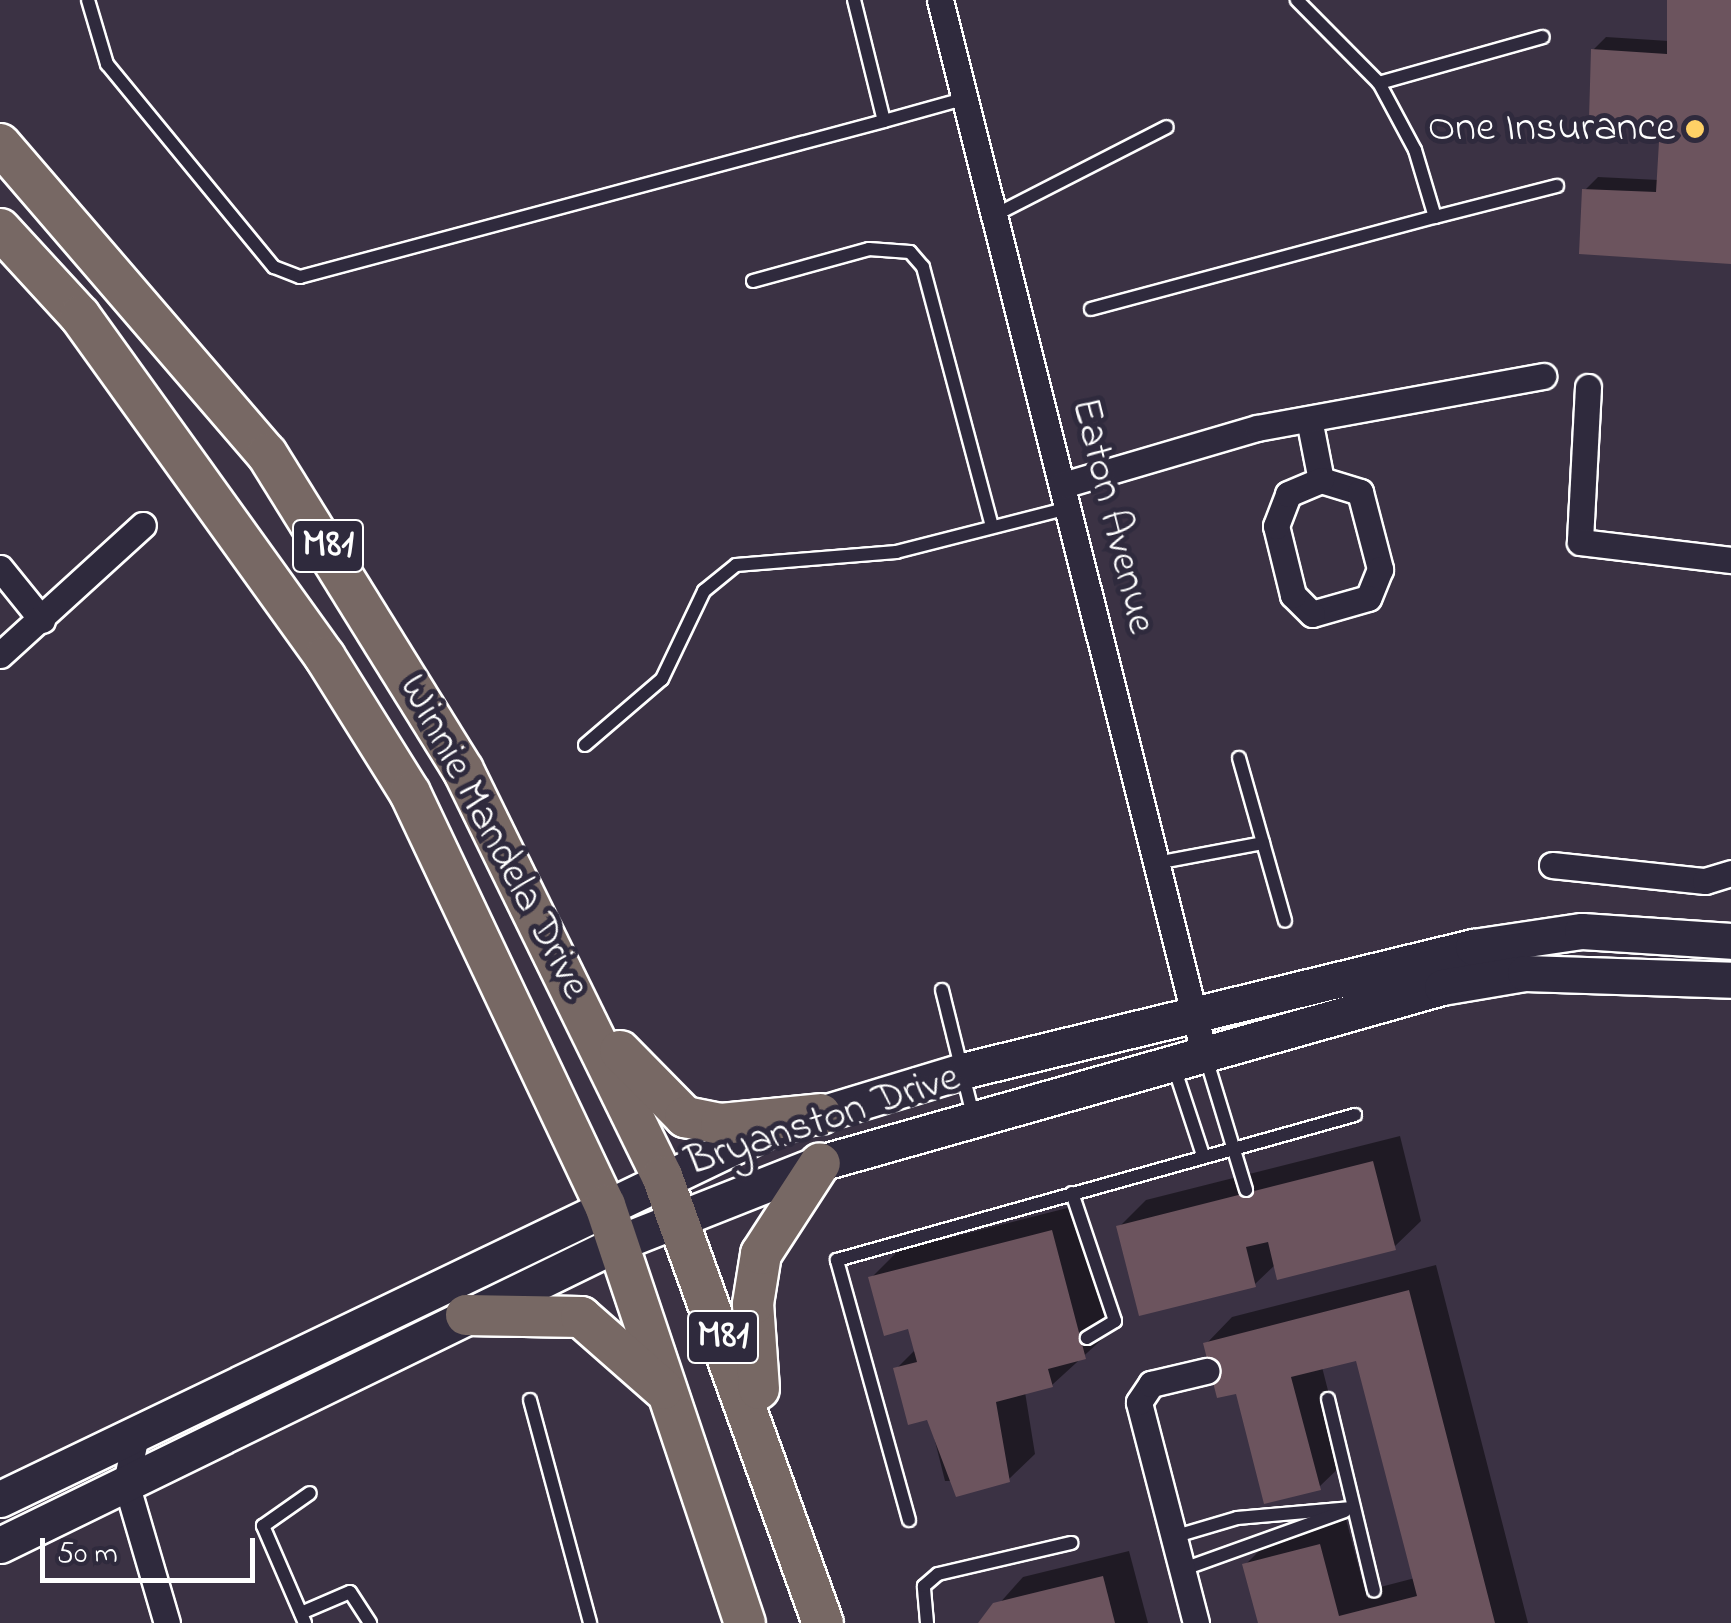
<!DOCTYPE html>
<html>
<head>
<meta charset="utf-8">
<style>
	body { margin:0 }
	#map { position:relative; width:1731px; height:1623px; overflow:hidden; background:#3b3244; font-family:"Indie Flower",sans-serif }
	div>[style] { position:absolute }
	.shadow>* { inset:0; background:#0007 }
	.building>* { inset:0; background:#6c545e }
	.roads { filter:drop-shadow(2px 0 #fff) drop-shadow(-2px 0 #fff) drop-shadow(0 2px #fff) drop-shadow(0 -2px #fff) }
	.lane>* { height:12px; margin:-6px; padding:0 6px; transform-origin:6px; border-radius:6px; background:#2f2a3d }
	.street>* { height:25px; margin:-12.5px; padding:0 12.5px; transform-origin:12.5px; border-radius:12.5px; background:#2f2a3d }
	.secondary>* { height:35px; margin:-17.5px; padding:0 17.5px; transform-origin:17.5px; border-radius:17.5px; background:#2f2a3d }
	.primary>* { height:40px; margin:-20px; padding:0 20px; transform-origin:20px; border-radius:20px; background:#776864 }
	.dots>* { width:28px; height:28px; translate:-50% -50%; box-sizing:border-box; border:5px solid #2f2a3d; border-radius:50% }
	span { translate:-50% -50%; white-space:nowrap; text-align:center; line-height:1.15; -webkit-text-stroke:10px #2f2a3d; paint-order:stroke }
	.shield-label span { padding:2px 8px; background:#2f2a3d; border:2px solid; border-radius:8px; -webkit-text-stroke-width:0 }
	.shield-label { font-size:40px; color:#fff; font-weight:700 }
	.poi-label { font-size:42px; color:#fff }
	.right { translate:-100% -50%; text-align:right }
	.street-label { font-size:42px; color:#fff }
	.scale { position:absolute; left:40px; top:1538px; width:215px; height:45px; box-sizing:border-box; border:5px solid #fff; border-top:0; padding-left:12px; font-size:30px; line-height:35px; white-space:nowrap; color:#fff; -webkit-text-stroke:8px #2f2a3d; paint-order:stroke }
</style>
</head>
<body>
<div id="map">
	<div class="shadow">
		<i style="clip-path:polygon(1669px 0,1731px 0,1731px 261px,1585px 190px,1598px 177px,1659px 180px,1662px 122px,1593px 50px,1606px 37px,1669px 41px)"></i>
		<i style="clip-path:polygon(1400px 1136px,1421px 1221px,1394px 1247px,1276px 1264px,1255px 1284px,1119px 1227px,1146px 1200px)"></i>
		<i style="clip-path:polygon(1079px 1205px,1111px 1331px,1052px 1385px,1025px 1392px,1035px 1454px,1008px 1480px,945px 1481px,929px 1417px,896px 1369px,916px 1349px,910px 1326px,871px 1278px,898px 1251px)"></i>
		<i style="clip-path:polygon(1436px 1265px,1528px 1623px,1260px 1623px,1245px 1565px,1272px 1538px,1346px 1519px,1365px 1591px,1415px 1578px,1358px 1358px,1322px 1367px,1346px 1461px,1319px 1487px,1206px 1344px,1232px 1317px)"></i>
		<i style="clip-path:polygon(1129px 1551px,1148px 1623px,982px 1623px,1023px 1577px)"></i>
	</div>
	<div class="building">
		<i style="clip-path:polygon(1667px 0,1731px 0,1731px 264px,1579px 254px,1582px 189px,1656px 192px,1660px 125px,1589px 119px,1591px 49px,1667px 54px)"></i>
		<i style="clip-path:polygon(1373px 1161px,1396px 1250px,1277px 1280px,1268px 1242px,1246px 1247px,1256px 1287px,1139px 1316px,1116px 1226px)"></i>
		<i style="clip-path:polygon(1052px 1230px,1086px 1359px,1048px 1369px,1053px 1387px,996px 1402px,1010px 1482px,956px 1497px,927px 1420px,908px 1425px,893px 1368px,917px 1362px,908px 1329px,884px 1336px,868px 1277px)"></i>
		<i style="clip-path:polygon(1409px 1290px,1495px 1623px,1258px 1623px,1242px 1564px,1320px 1544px,1339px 1616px,1417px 1596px,1356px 1361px,1291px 1377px,1321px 1490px,1264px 1504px,1236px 1394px,1217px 1398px,1203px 1343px)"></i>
		<i style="clip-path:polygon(1103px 1576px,1115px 1623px,978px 1623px,993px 1603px)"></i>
	</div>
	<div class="roads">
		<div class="lane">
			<i style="left:88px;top:0;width:67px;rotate:73.5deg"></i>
			<i style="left:107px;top:64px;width:263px;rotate:50.6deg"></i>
			<i style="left:274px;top:267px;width:28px;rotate:21deg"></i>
			<i style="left:300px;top:277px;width:604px;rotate:-14.96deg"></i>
			<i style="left:884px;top:121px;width:125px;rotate:-103.9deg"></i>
			<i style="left:1379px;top:83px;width:170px;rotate:-15.7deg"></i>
			<i style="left:884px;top:121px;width:82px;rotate:-15.6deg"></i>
			<i style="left:993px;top:216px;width:195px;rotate:-27.1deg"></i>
			<i style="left:1435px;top:217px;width:126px;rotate:-14.3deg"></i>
			<i style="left:753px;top:281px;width:120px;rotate:-15.4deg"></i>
			<i style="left:869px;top:249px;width:41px;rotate:4.2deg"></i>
			<i style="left:910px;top:252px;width:20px;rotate:49deg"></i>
			<i style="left:923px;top:267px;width:264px;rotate:75.1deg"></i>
			<i style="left:1091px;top:309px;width:356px;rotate:-15deg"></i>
			<i style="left:1435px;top:217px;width:70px;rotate:-106.6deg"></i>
			<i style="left:1415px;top:150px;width:76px;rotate:-118.2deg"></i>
			<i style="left:1379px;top:83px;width:117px;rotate:-134.7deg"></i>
			<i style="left:585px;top:745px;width:101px;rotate:-40.6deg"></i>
			<i style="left:662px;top:679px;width:98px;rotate:-64.5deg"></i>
			<i style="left:704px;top:591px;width:41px;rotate:-39.1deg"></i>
			<i style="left:736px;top:565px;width:161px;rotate:-4.6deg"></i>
			<i style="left:896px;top:552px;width:179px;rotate:-14.3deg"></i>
			<i style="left:1239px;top:758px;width:169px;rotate:74.2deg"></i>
			<i style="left:1156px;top:863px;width:109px;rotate:-10.6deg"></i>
			<i style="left:942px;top:990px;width:129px;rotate:76.1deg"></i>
			<i style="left:1206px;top:1058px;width:138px;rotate:73.1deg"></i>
			<i style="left:1174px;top:1067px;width:93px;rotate:71.8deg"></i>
			<i style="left:1072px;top:1193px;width:135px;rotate:71.4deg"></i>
			<i style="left:1115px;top:1321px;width:33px;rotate:149deg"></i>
			<i style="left:1328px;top:1399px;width:197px;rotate:76.5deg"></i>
			<i style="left:530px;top:1400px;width:231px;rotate:74.9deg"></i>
			<i style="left:909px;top:1520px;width:270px;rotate:-105.5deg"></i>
			<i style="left:837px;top:1260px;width:538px;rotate:-15.64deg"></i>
			<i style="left:1173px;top:1537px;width:67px;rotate:-16.5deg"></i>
			<i style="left:1237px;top:1518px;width:115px;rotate:-5deg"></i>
			<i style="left:1181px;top:1570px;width:174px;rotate:-19.8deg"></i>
			<i style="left:301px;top:1613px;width:53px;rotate:-23.2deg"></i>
			<i style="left:350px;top:1592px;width:37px;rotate:57deg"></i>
			<i style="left:305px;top:1623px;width:106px;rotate:-113.4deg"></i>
			<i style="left:263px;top:1526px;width:57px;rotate:-35.1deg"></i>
			<i style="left:927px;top:1623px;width:37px;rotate:-95deg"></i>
			<i style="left:924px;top:1586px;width:18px;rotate:-41deg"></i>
			<i style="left:938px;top:1574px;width:137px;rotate:-13.1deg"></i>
		</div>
		<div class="street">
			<i style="left:940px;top:0;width:1086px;rotate:75.93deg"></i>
			<i style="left:1588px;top:387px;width:155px;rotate:93deg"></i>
			<i style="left:1580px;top:542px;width:152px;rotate:6.8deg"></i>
			<i style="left:1309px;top:419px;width:62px;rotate:78.9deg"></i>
			<i style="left:1321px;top:480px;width:41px;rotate:17.1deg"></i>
			<i style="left:1360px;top:492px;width:80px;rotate:75.4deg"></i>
			<i style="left:1380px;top:569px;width:31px;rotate:112deg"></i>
			<i style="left:1368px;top:598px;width:58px;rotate:164.1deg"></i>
			<i style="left:1312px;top:614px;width:27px;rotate:-135deg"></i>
			<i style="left:1293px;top:595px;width:71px;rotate:-103.8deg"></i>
			<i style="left:1276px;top:526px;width:34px;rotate:-69deg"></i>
			<i style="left:1288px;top:494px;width:36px;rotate:-23deg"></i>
			<i style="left:1063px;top:485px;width:202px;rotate:-16.4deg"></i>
			<i style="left:1257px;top:428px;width:291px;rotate:-10.3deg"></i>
			<i style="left:0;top:568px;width:67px;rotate:51.1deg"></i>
			<i style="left:0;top:655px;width:193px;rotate:-42.3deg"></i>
			<i style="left:1552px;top:865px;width:154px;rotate:6deg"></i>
			<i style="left:1705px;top:881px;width:27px;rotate:-17deg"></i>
			<i style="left:136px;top:1435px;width:49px;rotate:101.8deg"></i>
			<i style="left:126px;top:1483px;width:146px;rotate:73.7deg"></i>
			<i style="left:1196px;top:1623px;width:228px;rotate:-104.5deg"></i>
			<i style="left:1139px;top:1402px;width:22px;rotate:-56deg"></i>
			<i style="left:1151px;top:1384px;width:57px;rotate:-13.3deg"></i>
		</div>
		<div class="secondary">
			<i style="left:0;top:1499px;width:852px;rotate:-25.66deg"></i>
			<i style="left:768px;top:1130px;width:203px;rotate:-16.9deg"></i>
			<i style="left:962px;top:1071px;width:526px;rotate:-13.64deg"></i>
			<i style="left:1473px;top:947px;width:110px;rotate:-8.4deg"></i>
			<i style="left:1582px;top:931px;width:149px;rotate:3.8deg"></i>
			<i style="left:0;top:1545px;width:688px;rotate:-26.04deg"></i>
			<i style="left:618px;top:1243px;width:217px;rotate:-21.6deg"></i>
			<i style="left:820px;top:1163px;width:646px;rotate:-15.8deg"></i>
			<i style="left:1442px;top:987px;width:84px;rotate:-9.6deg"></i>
			<i style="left:1525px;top:973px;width:206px;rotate:1.9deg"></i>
		</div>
		<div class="primary">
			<i style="left:0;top:144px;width:409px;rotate:49.3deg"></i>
			<i style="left:267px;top:454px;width:372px;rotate:58.2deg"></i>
			<i style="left:463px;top:770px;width:452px;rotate:63.9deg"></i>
			<i style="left:662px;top:1176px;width:475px;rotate:70.2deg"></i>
			<i style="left:0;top:229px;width:118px;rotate:47.4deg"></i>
			<i style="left:80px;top:316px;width:420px;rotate:54.3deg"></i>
			<i style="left:325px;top:657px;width:160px;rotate:58deg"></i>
			<i style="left:410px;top:793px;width:456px;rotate:64.7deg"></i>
			<i style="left:605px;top:1205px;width:441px;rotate:71.5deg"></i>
			<i style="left:620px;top:1051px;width:93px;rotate:45.4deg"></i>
			<i style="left:685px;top:1117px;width:37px;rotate:11deg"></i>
			<i style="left:721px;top:1124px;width:100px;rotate:-5.7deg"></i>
			<i style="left:466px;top:1315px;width:115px;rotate:1deg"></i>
			<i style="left:581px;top:1317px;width:109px;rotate:41.3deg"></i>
			<i style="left:759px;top:1389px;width:85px;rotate:-94deg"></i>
			<i style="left:753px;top:1304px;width:51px;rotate:-80.9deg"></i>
			<i style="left:761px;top:1254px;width:108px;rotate:-57deg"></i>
		</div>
	</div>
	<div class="dots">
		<i style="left:1695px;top:129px;background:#ffd166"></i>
	</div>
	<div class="shield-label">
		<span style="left:328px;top:546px">M81</span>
		<span style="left:723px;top:1337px">M81</span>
	</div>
	<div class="poi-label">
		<span class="right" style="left:1675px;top:129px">One Insurance</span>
	</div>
	<div class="street-label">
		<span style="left:1112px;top:516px;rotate:76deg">Eaton Avenue</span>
		<span style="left:493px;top:837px;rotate:62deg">Winnie Mandela Drive</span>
		<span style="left:823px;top:1121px;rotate:-18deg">Bryanston Drive</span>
	</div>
	<div class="scale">50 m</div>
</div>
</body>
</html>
